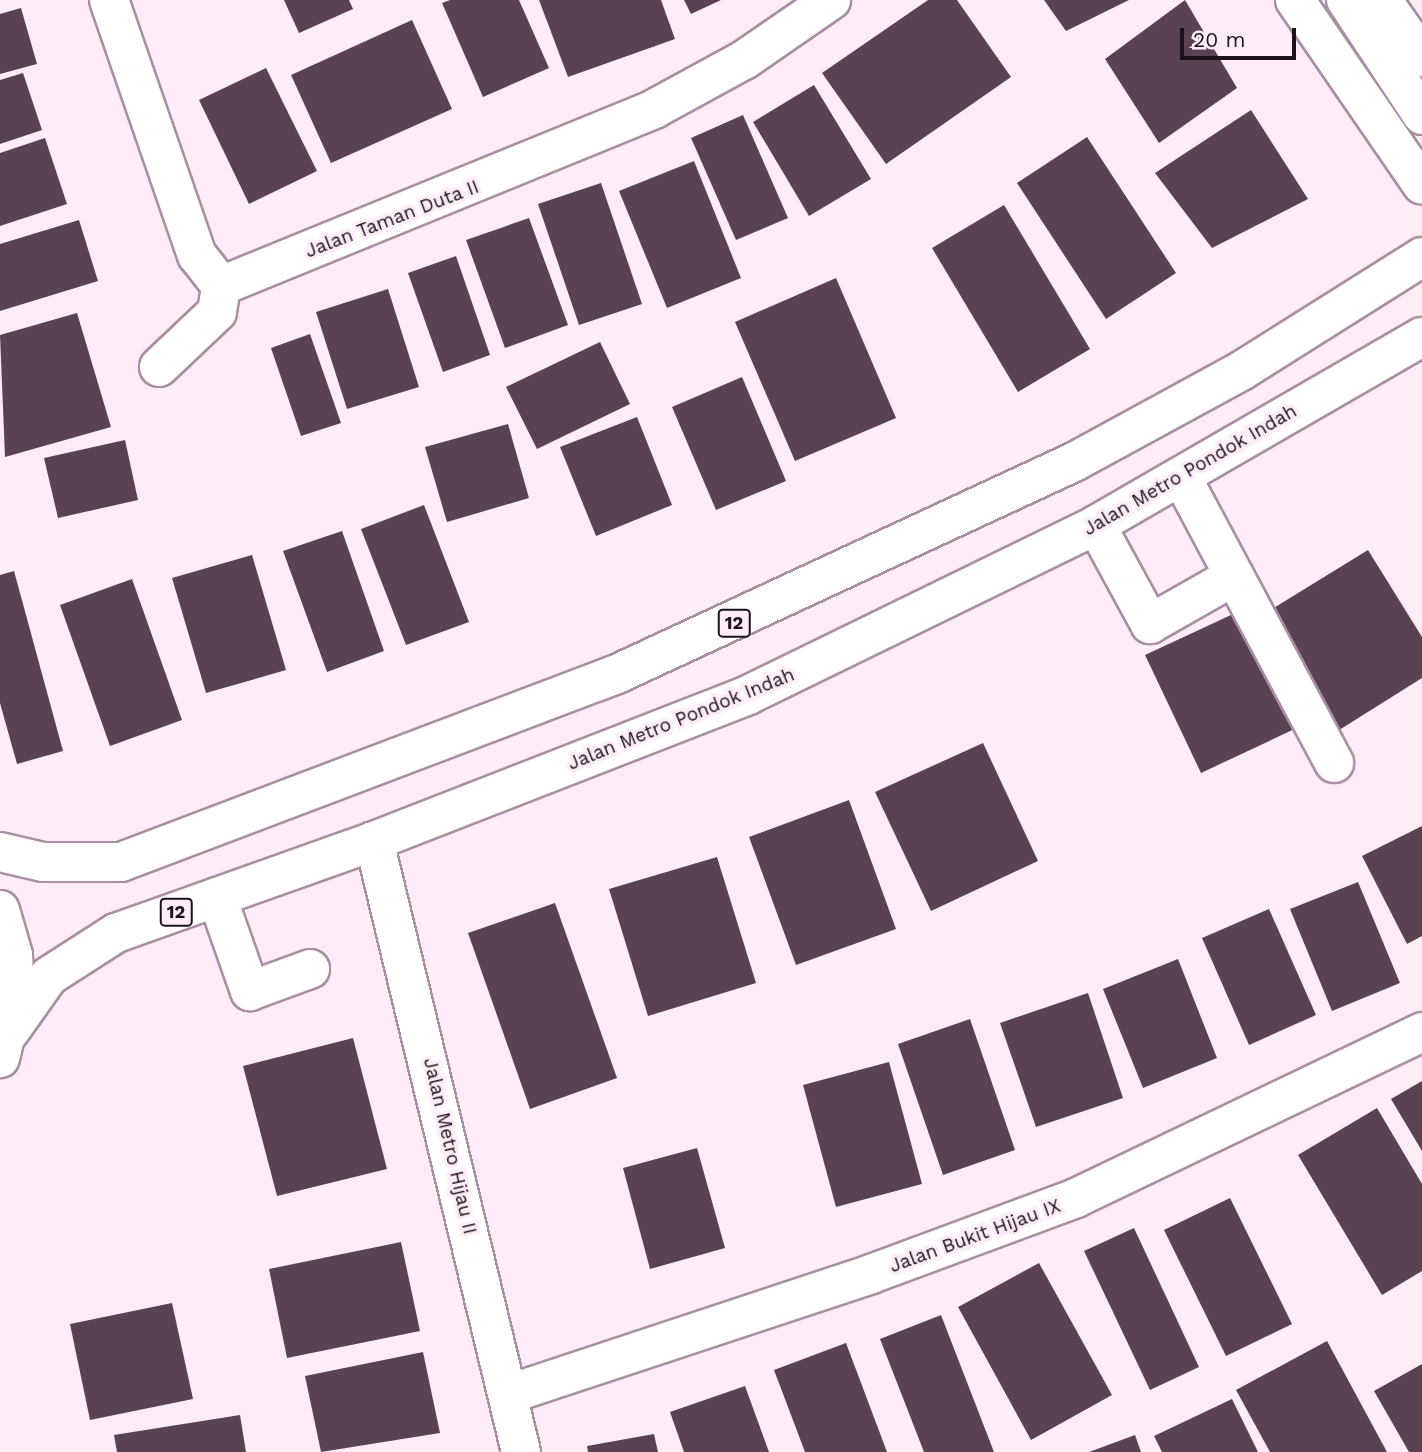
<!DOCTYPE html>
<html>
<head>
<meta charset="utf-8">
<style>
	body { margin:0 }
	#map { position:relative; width:1422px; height:1452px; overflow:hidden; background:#feedf9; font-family:"Work Sans",sans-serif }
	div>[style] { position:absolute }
	.building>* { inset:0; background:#594353 }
	.roads { filter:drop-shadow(2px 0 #a98fa2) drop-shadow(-2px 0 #a98fa2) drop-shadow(0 2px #a98fa2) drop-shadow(0 -2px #a98fa2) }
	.minor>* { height:38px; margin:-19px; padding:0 19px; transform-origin:19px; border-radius:19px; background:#fff }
	.highway>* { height:38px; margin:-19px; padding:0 19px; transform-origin:19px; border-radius:19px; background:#fff }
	span { translate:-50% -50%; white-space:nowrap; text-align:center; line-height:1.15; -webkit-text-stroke:7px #feedf9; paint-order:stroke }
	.shield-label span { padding:2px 5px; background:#feedf9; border:2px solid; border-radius:5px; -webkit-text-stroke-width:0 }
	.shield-label { font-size:18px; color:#1c1219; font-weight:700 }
	.street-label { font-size:19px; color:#1c1219 }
	.scale { position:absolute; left:1180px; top:28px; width:116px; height:32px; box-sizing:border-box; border:4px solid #1c1219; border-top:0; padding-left:9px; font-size:21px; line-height:24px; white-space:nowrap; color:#1c1219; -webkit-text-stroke:5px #feedf9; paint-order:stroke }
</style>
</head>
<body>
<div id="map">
	<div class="building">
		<i style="clip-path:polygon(284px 0,349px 0,353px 9px,299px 33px)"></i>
		<i style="clip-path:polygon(450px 0,519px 0,549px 68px,483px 97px,442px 3px)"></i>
		<i style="clip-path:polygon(539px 0,661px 0,675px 39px,568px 77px)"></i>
		<i style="clip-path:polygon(684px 0,721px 0,691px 14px)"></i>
		<i style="clip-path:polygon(928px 0,957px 0,1011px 77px,886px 164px,822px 73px)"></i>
		<i style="clip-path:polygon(1044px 0,1129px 0,1066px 31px)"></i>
		<i style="clip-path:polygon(1185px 0,1237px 88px,1159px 143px,1105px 59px)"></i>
		<i style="clip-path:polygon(21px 8px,37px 64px,0 74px,0 14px)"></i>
		<i style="clip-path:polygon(412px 20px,452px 109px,331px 163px,291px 75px)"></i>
		<i style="clip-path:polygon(266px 68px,317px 171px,249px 204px,199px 100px)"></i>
		<i style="clip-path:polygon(23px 73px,42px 130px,0 144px,0 80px)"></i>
		<i style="clip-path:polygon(814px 85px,871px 179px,809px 216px,753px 122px)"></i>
		<i style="clip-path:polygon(1251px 110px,1308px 199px,1212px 248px,1155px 173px)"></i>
		<i style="clip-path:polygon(743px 115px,788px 218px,736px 240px,691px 138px)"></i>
		<i style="clip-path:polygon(1087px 137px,1176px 273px,1106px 319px,1017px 183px)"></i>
		<i style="clip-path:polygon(45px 138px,67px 204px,0 226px,0 153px)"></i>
		<i style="clip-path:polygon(694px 161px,741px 278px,667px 308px,619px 191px)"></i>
		<i style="clip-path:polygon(601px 183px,642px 304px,579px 325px,538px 204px)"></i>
		<i style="clip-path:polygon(1004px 205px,1090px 349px,1018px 392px,932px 248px)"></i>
		<i style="clip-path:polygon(529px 218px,568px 325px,505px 348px,466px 240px)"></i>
		<i style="clip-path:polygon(79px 220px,98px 281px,0 311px,0 244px)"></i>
		<i style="clip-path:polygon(456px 256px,490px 355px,443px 372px,408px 273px)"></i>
		<i style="clip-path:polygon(836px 278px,896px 418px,795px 461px,735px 322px)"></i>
		<i style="clip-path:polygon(388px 289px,419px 387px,347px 409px,316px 312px)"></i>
		<i style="clip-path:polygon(77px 313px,111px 427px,5px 457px,0 335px)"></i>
		<i style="clip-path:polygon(310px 334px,341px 423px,301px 436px,271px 348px)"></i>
		<i style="clip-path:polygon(600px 342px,630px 404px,537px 449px,506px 387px)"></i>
		<i style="clip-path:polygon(742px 377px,786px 481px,716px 510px,672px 407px)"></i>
		<i style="clip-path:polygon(637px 417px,672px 505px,596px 536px,560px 447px)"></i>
		<i style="clip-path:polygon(508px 424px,529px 498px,447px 522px,425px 447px)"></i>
		<i style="clip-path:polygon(125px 440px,138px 500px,58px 518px,44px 458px)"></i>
		<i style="clip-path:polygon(424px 505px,469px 622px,406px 645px,361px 529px)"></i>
		<i style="clip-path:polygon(342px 531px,384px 651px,327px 672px,283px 551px)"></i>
		<i style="clip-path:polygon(1368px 550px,1422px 637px,1422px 678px,1336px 732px,1264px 614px)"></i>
		<i style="clip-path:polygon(252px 555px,286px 670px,206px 693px,172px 578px)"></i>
		<i style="clip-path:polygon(14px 571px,63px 751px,17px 764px,0 703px,0 575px)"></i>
		<i style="clip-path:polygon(132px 579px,182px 720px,110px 746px,60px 605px)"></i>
		<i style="clip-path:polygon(1246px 608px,1301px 726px,1201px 773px,1145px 655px)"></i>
		<i style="clip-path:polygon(983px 743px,1038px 861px,931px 911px,875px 792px)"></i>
		<i style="clip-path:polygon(849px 800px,896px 929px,796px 965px,749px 837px)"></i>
		<i style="clip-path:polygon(1422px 826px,1422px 936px,1407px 944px,1362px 856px)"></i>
		<i style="clip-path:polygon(717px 857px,756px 983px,648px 1016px,609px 889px)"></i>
		<i style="clip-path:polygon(1358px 882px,1400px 983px,1332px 1011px,1290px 909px)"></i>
		<i style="clip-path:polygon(555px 903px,617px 1078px,530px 1109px,468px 933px)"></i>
		<i style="clip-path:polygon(1269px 909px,1316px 1015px,1249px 1045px,1202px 938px)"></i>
		<i style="clip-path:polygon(1178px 959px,1217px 1058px,1143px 1088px,1103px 989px)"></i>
		<i style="clip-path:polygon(1088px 993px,1123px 1098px,1036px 1127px,1000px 1023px)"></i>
		<i style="clip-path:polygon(970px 1019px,1015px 1150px,943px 1175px,898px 1044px)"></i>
		<i style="clip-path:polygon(353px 1038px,387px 1169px,277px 1196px,243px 1066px)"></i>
		<i style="clip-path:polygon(889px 1062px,922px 1184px,836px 1207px,803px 1085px)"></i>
		<i style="clip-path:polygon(1422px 1081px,1422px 1151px,1391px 1099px)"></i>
		<i style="clip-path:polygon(1377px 1108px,1422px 1184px,1422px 1271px,1382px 1295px,1298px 1155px)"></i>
		<i style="clip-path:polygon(697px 1148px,725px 1248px,650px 1269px,623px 1168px)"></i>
		<i style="clip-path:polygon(1230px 1198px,1292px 1324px,1226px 1356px,1164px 1230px)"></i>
		<i style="clip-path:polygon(1134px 1228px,1199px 1367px,1150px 1390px,1084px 1251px)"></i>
		<i style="clip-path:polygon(401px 1242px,420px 1331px,287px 1358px,269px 1269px)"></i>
		<i style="clip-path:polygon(1039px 1263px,1112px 1395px,1031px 1440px,958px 1307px)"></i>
		<i style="clip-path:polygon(172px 1303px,193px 1399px,90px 1420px,70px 1324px)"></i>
		<i style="clip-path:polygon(941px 1315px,994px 1452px,924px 1452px,880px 1339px)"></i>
		<i style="clip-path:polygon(1327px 1341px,1387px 1452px,1270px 1452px,1236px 1390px)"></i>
		<i style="clip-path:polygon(846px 1343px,887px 1452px,805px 1452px,774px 1370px)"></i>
		<i style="clip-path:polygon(423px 1352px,440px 1433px,321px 1452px,305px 1376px)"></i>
		<i style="clip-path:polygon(1422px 1364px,1422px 1452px,1409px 1452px,1374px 1391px)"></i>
		<i style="clip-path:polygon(745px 1386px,769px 1452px,684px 1452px,670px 1412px)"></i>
		<i style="clip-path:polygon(1232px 1399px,1258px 1452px,1162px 1452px,1154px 1436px)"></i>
		<i style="clip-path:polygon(240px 1415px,246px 1452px,117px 1452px,114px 1435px)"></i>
		<i style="clip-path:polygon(654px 1434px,658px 1452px,588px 1452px,587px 1446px)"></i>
		<i style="clip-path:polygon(1135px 1435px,1141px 1452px,1089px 1452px)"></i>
	</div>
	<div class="roads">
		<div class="minor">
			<i style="left:109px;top:0;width:270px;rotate:71deg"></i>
			<i style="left:197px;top:255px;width:39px;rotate:52deg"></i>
			<i style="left:221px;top:286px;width:468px;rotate:-22.2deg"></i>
			<i style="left:654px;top:109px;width:102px;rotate:-28.6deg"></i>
			<i style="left:744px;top:60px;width:106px;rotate:-34.6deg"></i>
			<i style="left:1295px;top:0;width:224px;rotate:55.5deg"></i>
			<i style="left:1346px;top:0;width:138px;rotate:56.5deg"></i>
			<i style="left:1382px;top:0;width:70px;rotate:54.9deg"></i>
			<i style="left:159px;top:367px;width:80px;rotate:-43.5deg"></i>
			<i style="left:217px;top:312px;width:26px;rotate:-81deg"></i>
			<i style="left:1182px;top:478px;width:323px;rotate:61.9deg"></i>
			<i style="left:1096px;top:525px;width:113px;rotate:61.4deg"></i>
			<i style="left:1150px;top:624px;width:97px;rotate:-29.7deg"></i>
			<i style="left:374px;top:841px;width:628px;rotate:76.47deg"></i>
			<i style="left:217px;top:897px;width:100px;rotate:70.7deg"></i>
			<i style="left:250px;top:991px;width:64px;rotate:-20.1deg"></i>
			<i style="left:509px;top:1394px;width:381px;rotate:-18.3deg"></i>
			<i style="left:871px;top:1274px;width:219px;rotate:-20.3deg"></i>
			<i style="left:1076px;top:1198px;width:384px;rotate:-25.6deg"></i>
		</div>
		<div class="highway">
			<i style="left:0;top:852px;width:44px;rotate:13.1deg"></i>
			<i style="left:43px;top:862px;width:78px"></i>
			<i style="left:121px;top:862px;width:530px;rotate:-20.76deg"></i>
			<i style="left:617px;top:674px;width:504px;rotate:-24.89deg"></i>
			<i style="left:1074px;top:462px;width:190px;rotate:-28.6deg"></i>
			<i style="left:1241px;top:371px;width:214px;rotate:-32.2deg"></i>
			<i style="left:0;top:910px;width:47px;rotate:73.9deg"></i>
			<i style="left:13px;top:955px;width:41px;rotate:87.2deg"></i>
			<i style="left:15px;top:996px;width:64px;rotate:103.6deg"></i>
			<i style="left:10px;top:1031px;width:67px;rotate:-54.7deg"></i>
			<i style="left:49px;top:976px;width:80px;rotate:-32.7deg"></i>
			<i style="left:116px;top:933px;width:274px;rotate:-19.6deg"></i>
			<i style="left:374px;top:841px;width:401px;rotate:-21.3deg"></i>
			<i style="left:748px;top:695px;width:387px;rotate:-26deg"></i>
			<i style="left:1096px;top:525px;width:376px;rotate:-30deg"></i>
		</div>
	</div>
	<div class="shield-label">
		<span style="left:734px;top:623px">12</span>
		<span style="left:176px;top:912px">12</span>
	</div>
	<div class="street-label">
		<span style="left:392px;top:219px;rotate:-21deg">Jalan Taman Duta II</span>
		<span style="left:1190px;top:470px;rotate:-30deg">Jalan Metro Pondok Indah</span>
		<span style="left:681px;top:719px;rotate:-22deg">Jalan Metro Pondok Indah</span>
		<span style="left:450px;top:1146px;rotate:77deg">Jalan Metro Hijau II</span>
		<span style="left:975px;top:1236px;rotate:-20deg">Jalan Bukit Hijau IX</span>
	</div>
	<div class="scale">20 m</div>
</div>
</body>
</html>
